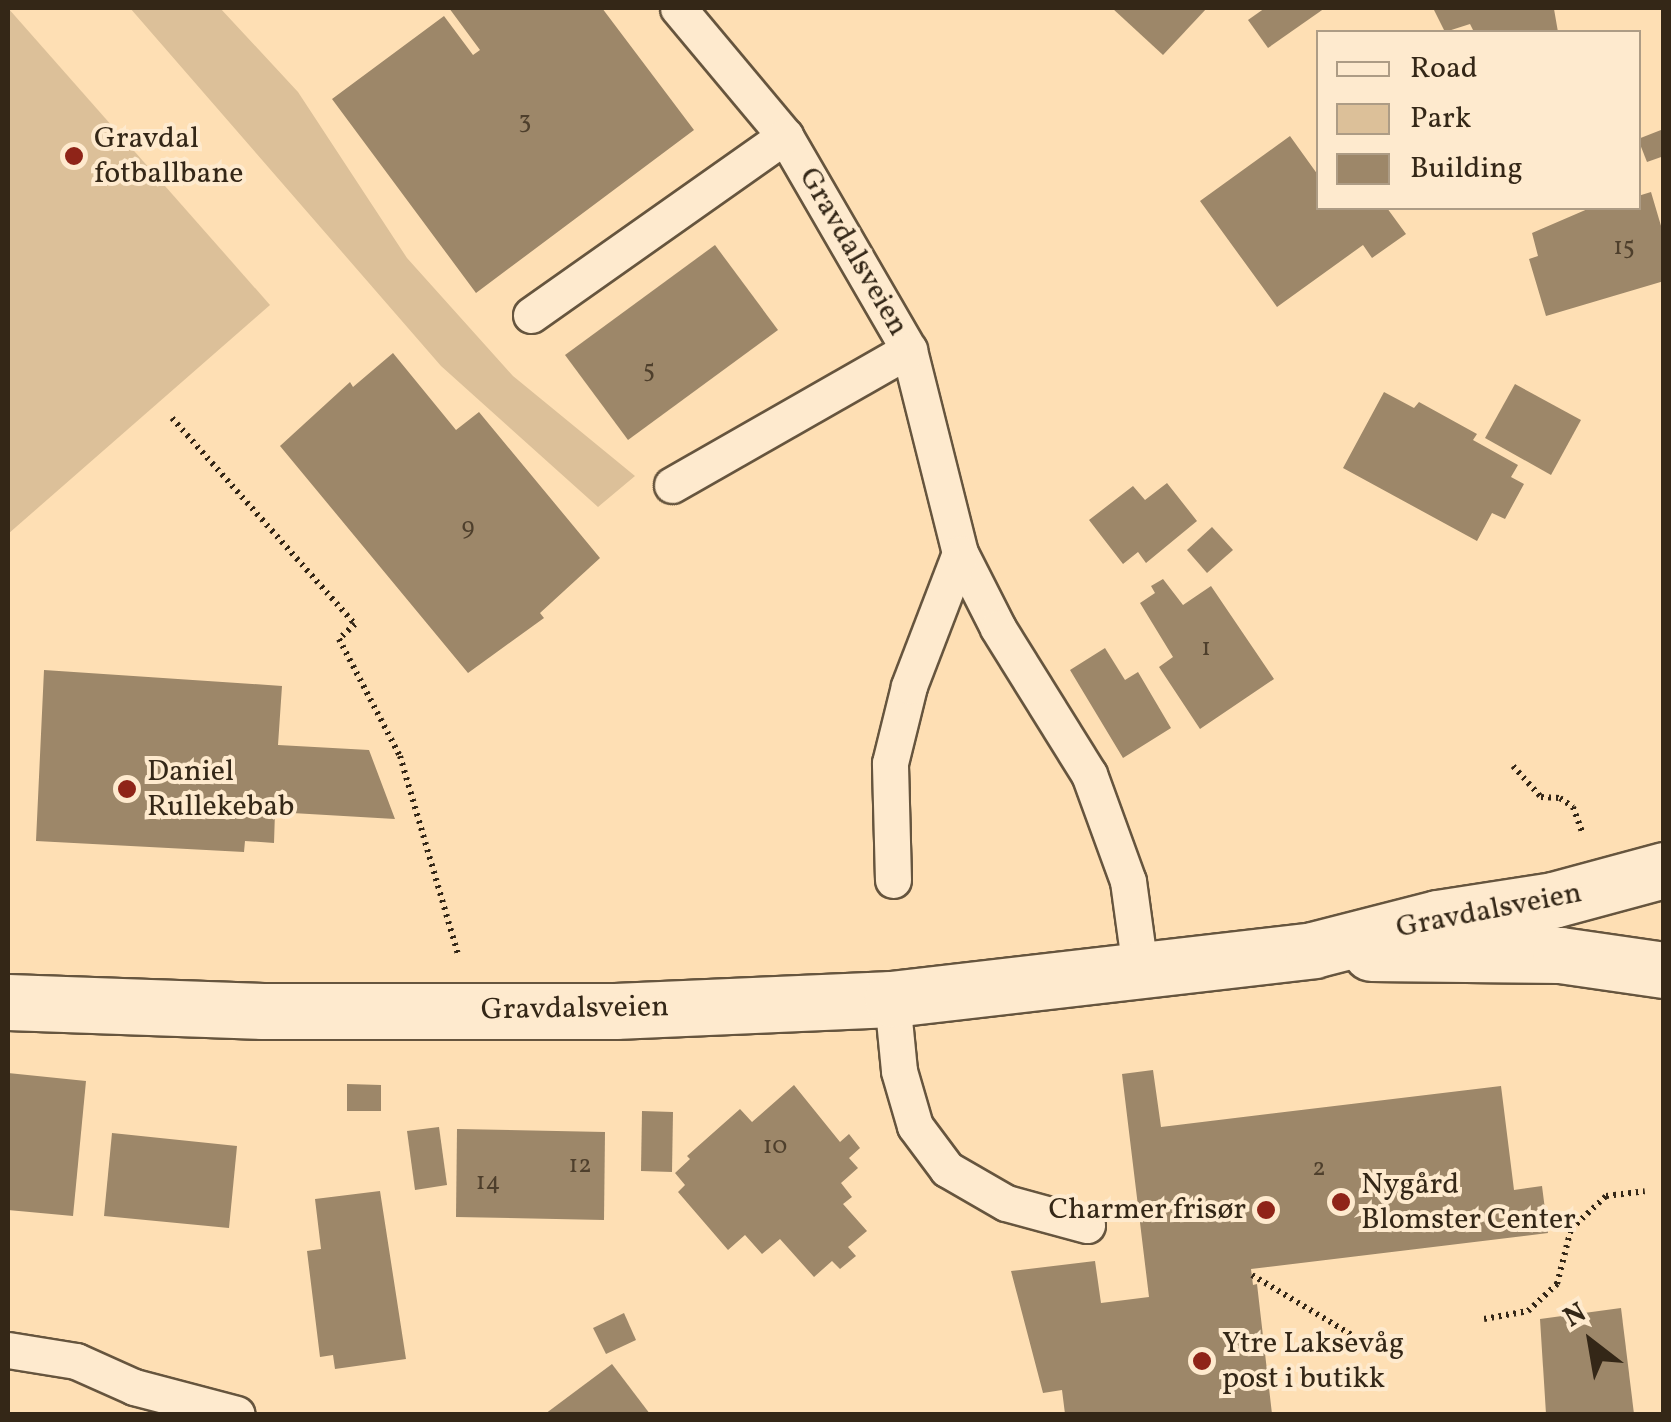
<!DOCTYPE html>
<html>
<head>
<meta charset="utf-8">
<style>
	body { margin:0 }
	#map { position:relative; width:1671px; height:1422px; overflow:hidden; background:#fedfb4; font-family:Vollkorn,serif }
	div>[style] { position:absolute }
	.green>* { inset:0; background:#dcc099 }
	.building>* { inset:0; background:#9d8769 }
	.path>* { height:6px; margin-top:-3px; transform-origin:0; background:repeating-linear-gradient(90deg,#342717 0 2.5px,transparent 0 7.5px) }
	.roads { filter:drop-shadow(2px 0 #66553e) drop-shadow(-2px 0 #66553e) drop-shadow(0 2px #66553e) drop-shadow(0 -2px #66553e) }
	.service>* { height:35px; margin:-17.5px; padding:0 17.5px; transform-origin:17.5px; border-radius:17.5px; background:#feeace }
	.secondary>* { height:55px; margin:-27.5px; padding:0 27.5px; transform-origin:27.5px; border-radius:27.5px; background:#feeace }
	.dots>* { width:28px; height:28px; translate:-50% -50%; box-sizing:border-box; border:5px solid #feeace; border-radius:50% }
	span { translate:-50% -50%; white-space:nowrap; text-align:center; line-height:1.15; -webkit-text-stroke:8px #feeace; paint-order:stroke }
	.number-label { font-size:25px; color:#4e3f2c }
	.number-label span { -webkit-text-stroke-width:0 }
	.poi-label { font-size:30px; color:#342717 }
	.left { translate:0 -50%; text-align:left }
	.right { translate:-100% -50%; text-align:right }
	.street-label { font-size:30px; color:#342717 }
	.frame { position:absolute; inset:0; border:10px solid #342717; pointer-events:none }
	.legend { position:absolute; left:1316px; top:30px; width:325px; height:180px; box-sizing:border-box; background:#feeace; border:2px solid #ad9c85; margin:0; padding:12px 18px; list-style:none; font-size:30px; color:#342717 }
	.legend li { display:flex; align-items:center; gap:20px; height:50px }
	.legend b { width:50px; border:2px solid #ad9c85 }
	.north { position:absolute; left:1541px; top:1292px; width:100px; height:100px; -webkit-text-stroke:8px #feeace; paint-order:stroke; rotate:329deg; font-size:28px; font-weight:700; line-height:40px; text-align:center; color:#342717 }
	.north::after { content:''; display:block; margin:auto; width:35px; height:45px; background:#342717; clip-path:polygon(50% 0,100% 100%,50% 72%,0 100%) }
</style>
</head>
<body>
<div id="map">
	<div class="green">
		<i style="clip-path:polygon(8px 8px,270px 305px,8px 534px)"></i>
		<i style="clip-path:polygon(130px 8px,220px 8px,298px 92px,407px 258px,513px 376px,635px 476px,598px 507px,441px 366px)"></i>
	</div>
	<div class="building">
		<i style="clip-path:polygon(449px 8px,602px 8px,694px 130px,476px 293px,332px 99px,444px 16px,473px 55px,480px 50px)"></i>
		<i style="clip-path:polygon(1112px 8px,1207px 8px,1163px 55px)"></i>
		<i style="clip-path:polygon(1265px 8px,1325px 8px,1268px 48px,1248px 20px)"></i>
		<i style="clip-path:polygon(1433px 8px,1554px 9px,1558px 32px,1474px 32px,1470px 24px,1445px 32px)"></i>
		<i style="clip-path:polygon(1661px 130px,1664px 156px,1647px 162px,1638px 139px)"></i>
		<i style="clip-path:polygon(1290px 136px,1318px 175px,1318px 208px,1387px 208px,1406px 234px,1372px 258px,1363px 245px,1277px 307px,1200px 201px)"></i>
		<i style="clip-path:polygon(1651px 192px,1664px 236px,1664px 281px,1546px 316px,1529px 259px,1538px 256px,1532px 233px,1590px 208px,1638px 208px,1638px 196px)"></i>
		<i style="clip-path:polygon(715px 245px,778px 330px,628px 440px,565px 355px)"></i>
		<i style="clip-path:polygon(393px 353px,456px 430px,479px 412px,600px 558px,540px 613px,544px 618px,468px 673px,280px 446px,350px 382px,353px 387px)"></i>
		<i style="clip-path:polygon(1515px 384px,1581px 420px,1551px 475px,1485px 438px)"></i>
		<i style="clip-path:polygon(1384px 392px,1414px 408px,1419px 402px,1477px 434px,1473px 440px,1518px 465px,1511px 477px,1524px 484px,1505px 519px,1492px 513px,1477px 541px,1343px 468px)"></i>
		<i style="clip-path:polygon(1167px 483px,1197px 521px,1146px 563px,1138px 552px,1123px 564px,1089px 520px,1133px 486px,1145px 500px)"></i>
		<i style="clip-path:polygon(1212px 527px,1233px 550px,1207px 573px,1187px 550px)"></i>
		<i style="clip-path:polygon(1163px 579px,1183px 605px,1211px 586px,1274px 679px,1200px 729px,1159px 667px,1173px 657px,1140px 603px,1155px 593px,1151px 586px)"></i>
		<i style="clip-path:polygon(1105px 648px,1125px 680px,1138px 672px,1171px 728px,1123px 758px,1070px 670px)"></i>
		<i style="clip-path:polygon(44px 670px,282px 686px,278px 745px,369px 750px,395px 819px,275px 812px,274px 843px,245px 841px,244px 852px,36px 841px)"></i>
		<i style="clip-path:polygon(1153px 1070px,1161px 1127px,1501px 1086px,1514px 1190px,1542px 1186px,1548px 1233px,1251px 1269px,1253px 1285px,1257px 1284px,1272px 1414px,1065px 1414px,1062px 1390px,1043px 1393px,1011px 1271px,1095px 1261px,1101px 1303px,1149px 1297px,1122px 1074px)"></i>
		<i style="clip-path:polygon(8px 1073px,86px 1081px,73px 1216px,8px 1210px)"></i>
		<i style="clip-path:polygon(347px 1084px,381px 1085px,381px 1111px,347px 1111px)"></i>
		<i style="clip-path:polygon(794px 1085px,840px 1142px,849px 1134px,860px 1148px,849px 1158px,858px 1168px,841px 1183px,852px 1197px,843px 1204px,867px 1231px,848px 1247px,856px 1256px,840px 1269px,832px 1261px,814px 1277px,780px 1239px,762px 1254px,745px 1235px,728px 1250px,678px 1192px,685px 1185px,675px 1173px,690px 1159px,687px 1156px,740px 1109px,752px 1122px)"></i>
		<i style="clip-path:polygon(642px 1111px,673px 1112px,672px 1172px,641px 1171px)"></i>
		<i style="clip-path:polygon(439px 1127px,447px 1185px,415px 1190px,407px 1131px)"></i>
		<i style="clip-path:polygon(457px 1129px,605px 1132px,604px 1220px,456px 1217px)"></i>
		<i style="clip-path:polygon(112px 1133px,237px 1146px,229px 1228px,104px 1216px)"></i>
		<i style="clip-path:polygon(380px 1191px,406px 1359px,335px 1369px,333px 1355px,320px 1357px,307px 1251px,321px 1249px,315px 1199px)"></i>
		<i style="clip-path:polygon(1621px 1308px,1634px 1414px,1546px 1414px,1540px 1319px)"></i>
		<i style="clip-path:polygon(624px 1313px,636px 1340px,606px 1354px,593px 1328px)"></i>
		<i style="clip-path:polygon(612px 1364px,650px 1414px,545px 1414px)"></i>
	</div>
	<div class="path">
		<i style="left:172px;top:418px;width:276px;rotate:48.4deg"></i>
		<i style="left:355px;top:624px;width:22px;rotate:137deg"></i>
		<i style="left:339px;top:639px;width:132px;rotate:62.5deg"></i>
		<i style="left:400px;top:756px;width:206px;rotate:73.7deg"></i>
		<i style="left:1513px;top:766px;width:42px;rotate:47.9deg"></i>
		<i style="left:1541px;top:797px;width:19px;rotate:3deg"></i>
		<i style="left:1560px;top:798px;width:16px;rotate:35deg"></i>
		<i style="left:1573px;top:807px;width:27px;rotate:70deg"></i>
		<i style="left:1252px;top:1275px;width:117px;rotate:31deg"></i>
		<i style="left:1484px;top:1319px;width:45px;rotate:-10.3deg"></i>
		<i style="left:1528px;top:1311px;width:40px;rotate:-43deg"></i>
		<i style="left:1557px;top:1284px;width:57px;rotate:-75.7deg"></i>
		<i style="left:1571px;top:1229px;width:48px;rotate:-43.3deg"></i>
		<i style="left:1606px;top:1196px;width:39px;rotate:-7deg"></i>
	</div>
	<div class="roads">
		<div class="service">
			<i style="left:678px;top:8px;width:167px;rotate:50.1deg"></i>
			<i style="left:785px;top:136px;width:247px;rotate:59.9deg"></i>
			<i style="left:909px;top:350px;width:209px;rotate:75.9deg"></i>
			<i style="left:960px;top:553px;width:84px;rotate:63.1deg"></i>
			<i style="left:998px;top:628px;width:172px;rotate:58.1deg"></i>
			<i style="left:1089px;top:774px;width:114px;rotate:70deg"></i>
			<i style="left:1128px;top:881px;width:89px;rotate:82.2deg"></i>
			<i style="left:531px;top:315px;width:311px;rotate:-35.2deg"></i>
			<i style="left:672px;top:485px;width:273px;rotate:-29.7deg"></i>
			<i style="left:893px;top:880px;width:117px;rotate:-91.5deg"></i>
			<i style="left:890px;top:763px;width:79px;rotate:-76.1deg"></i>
			<i style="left:909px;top:686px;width:142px;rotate:-69deg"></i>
			<i style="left:892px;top:999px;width:72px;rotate:84.4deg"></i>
			<i style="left:899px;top:1071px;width:57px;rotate:73.8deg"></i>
			<i style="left:915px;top:1126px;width:54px;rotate:53.3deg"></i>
			<i style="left:947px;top:1169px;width:68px;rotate:30deg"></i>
			<i style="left:1006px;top:1203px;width:84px;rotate:15.2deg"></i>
			<i style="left:8px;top:1350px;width:69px;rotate:9.2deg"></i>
			<i style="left:76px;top:1361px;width:64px;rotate:24.1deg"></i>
			<i style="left:134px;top:1387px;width:106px;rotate:14.7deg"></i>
		</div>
		<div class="secondary">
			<i style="left:1371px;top:953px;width:189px;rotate:0.6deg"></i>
			<i style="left:1560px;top:955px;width:105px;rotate:8.2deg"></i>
			<i style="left:8px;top:1002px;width:255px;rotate:2deg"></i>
			<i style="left:263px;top:1011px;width:352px"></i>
			<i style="left:615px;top:1011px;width:277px;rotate:-2.5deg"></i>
			<i style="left:892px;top:999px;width:424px;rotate:-6.6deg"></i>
			<i style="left:1313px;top:950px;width:129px;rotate:-14.4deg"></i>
			<i style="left:1438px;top:918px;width:116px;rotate:-8.9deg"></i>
			<i style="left:1553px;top:900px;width:115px;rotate:-15.1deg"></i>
		</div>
	</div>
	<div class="dots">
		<i style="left:74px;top:156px;background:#8f2418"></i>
		<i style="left:127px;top:789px;background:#8f2418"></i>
		<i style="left:1341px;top:1202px;background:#8f2418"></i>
		<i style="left:1266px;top:1210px;background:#8f2418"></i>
		<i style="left:1202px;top:1361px;background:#8f2418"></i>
	</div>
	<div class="number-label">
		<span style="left:525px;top:122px">3</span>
		<span style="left:1624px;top:248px">15</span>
		<span style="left:649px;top:371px">5</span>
		<span style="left:468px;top:528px">9</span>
		<span style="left:1206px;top:649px">1</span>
		<span style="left:775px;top:1147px">10</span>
		<span style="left:580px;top:1166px">12</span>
		<span style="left:1319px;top:1169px">2</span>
		<span style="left:488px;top:1183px">14</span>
	</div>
	<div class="poi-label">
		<span class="left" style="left:94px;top:156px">Gravdal<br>fotballbane</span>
		<span class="left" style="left:147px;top:789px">Daniel<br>Rullekebab</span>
		<span class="left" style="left:1361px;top:1202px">Nygård<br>Blomster Center</span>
		<span class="right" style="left:1246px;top:1210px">Charmer frisør</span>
		<span class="left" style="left:1222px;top:1361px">Ytre Laksevåg<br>post i butikk</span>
	</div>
	<div class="street-label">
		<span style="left:853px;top:252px;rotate:60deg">Gravdalsveien</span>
		<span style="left:1489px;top:911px;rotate:-11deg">Gravdalsveien</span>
		<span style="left:575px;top:1009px;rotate:-1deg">Gravdalsveien</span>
	</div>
	<div class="frame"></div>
	<ul class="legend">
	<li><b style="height:12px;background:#feeace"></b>Road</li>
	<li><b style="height:28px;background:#dcc099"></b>Park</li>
	<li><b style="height:28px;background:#9d8769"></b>Building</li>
	</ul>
	<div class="north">N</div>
</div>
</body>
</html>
